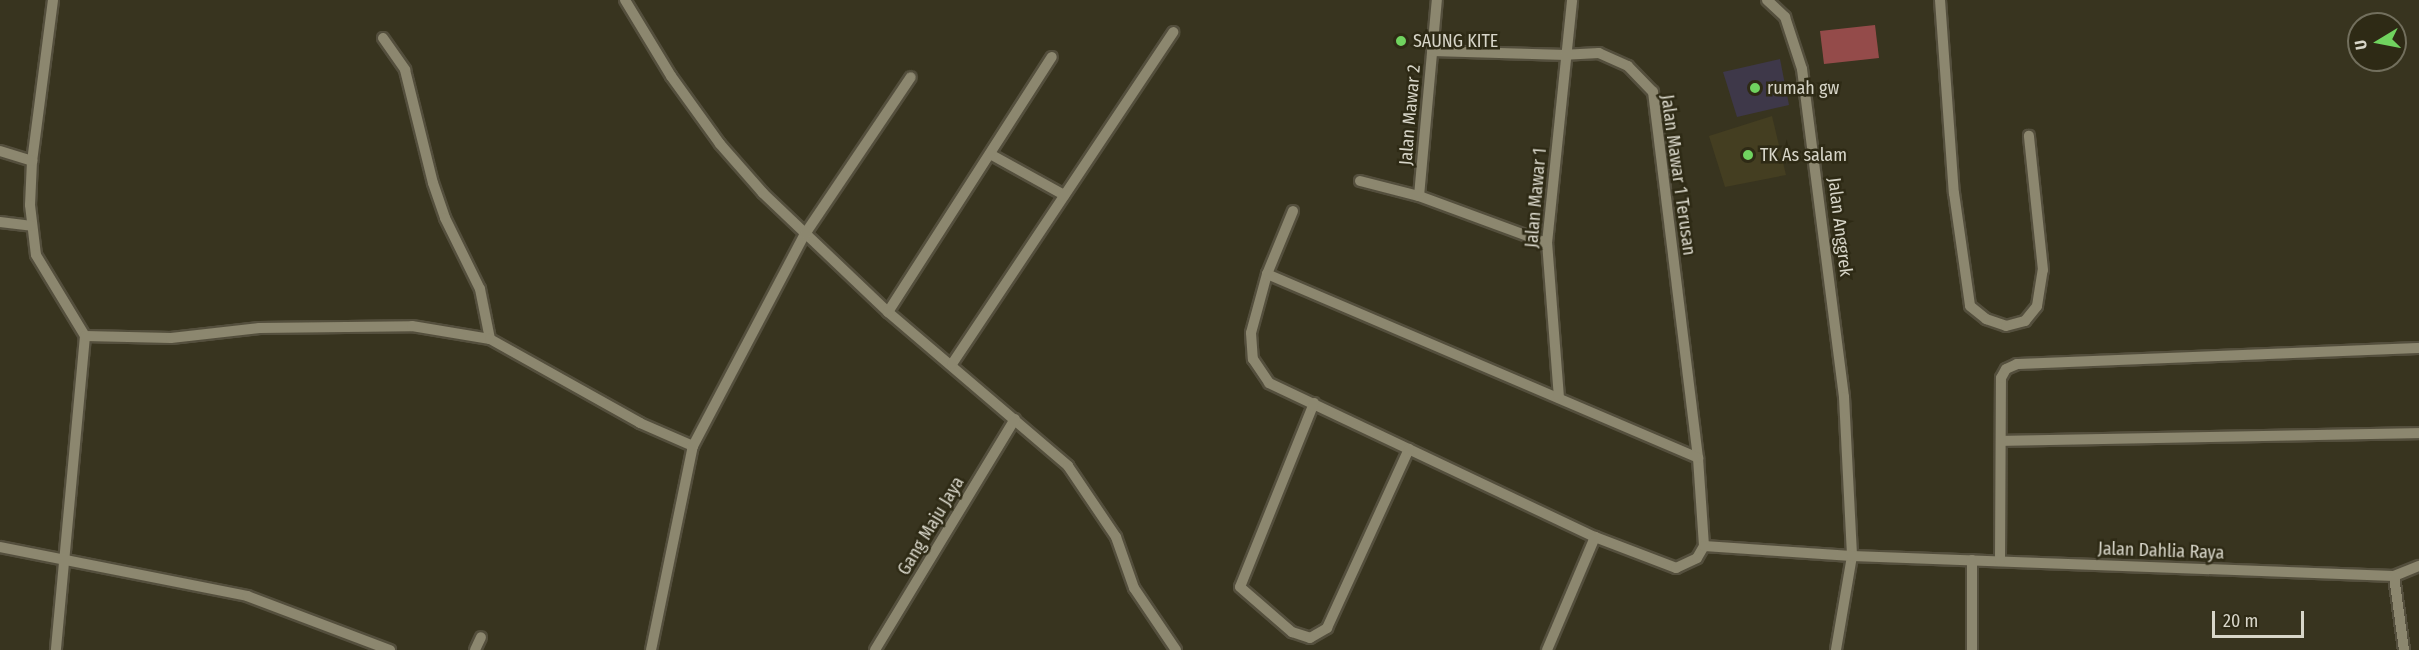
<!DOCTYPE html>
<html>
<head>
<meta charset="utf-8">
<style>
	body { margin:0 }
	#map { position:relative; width:2419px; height:650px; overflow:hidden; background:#38341f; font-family:"Fira Sans Condensed",sans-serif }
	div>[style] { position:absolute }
	.commercial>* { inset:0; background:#3e3849 }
	.built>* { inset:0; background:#443e21 }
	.building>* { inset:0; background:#944b4a }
	.roads { filter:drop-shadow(2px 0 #544f3d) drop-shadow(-2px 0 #544f3d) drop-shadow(0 2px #544f3d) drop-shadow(0 -2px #544f3d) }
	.minor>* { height:10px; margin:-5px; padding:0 5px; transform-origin:5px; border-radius:5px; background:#8c876f }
	.dots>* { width:16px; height:16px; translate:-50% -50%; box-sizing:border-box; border:3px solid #2e2a15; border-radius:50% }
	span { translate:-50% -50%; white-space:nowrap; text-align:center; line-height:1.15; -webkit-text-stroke:5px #2e2a15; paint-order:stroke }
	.poi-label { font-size:18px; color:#d8d6c9 }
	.left { translate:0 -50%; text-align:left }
	.street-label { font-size:18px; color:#d8d6c9 }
	.north { position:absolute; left:2347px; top:12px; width:60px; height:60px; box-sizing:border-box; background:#2e2a15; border:2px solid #726f5d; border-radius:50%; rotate:260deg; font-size:16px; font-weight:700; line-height:24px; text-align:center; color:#d8d6c9 }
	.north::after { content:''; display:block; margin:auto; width:21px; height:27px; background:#70d35f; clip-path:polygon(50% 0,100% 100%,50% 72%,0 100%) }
	.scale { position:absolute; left:2212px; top:611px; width:92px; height:27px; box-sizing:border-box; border:3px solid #d8d6c9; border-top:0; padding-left:8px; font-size:18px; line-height:21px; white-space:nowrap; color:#d8d6c9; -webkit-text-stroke:4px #2e2a15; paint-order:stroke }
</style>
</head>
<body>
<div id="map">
	<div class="commercial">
		<i style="clip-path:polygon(1780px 59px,1789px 105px,1737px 117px,1723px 72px)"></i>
	</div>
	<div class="built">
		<i style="clip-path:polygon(1772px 116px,1786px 175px,1725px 187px,1709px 136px)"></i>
	</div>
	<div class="building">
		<i style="clip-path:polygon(1875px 25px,1879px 58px,1824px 64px,1820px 31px)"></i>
	</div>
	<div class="roads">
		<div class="minor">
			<i style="left:53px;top:0;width:162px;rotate:97.4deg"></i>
			<i style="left:32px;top:161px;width:44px;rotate:92.6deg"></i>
			<i style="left:30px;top:205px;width:50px;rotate:83.2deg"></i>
			<i style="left:36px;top:255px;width:95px;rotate:58.8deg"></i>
			<i style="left:85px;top:336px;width:315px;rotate:95.3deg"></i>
			<i style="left:625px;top:0;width:89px;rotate:58.8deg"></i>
			<i style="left:671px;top:76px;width:84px;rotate:54.2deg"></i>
			<i style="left:720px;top:144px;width:65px;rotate:48.7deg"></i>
			<i style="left:763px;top:193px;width:173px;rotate:43.6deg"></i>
			<i style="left:888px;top:312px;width:237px;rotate:40.5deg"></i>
			<i style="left:1068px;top:466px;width:86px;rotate:55.9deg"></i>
			<i style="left:1116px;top:537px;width:54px;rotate:70.6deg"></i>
			<i style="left:1134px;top:588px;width:75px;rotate:55.9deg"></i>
			<i style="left:1767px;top:0;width:25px;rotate:43deg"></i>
			<i style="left:1785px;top:17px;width:55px;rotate:71.9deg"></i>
			<i style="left:1802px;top:69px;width:331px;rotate:82.7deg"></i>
			<i style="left:1844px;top:397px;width:159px;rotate:87.1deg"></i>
			<i style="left:1852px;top:556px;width:95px;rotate:99.7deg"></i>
			<i style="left:1940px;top:0;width:194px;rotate:85.9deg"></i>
			<i style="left:1954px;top:193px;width:114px;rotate:81.9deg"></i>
			<i style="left:1970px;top:306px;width:21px;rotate:39deg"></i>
			<i style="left:1986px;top:319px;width:21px;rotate:19deg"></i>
			<i style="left:2006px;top:326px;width:20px;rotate:-15deg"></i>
			<i style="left:2025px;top:321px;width:19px;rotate:-51deg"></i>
			<i style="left:2037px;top:306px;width:36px;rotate:-81deg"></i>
			<i style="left:2043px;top:270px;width:135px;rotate:-96deg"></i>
			<i style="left:383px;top:38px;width:39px;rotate:55deg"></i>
			<i style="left:405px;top:70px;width:116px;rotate:76.1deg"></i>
			<i style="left:433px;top:183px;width:37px;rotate:71deg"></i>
			<i style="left:445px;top:218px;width:79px;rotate:63.8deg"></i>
			<i style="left:480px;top:289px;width:51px;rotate:78.7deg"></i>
			<i style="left:0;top:151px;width:34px;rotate:17deg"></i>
			<i style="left:990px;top:154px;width:85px;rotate:29deg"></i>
			<i style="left:1360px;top:181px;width:61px;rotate:14.3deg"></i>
			<i style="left:1419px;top:196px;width:136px;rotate:20.2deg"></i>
			<i style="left:1419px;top:196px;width:197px;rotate:-84.8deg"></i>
			<i style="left:1293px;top:211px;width:68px;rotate:112.4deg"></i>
			<i style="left:1267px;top:274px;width:61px;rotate:105.2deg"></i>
			<i style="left:1251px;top:333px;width:26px;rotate:86deg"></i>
			<i style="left:1253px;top:359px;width:29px;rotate:56deg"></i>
			<i style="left:1269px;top:383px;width:361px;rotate:25.3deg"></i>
			<i style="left:1595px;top:537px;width:87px;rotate:20.9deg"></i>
			<i style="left:1676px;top:568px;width:23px;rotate:-25deg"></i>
			<i style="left:1697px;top:558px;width:14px;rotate:-60deg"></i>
			<i style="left:1704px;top:546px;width:88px;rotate:-93.9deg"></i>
			<i style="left:1698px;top:458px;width:369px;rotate:-97deg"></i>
			<i style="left:1653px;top:92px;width:36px;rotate:-134deg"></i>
			<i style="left:1628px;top:66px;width:32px;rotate:-156deg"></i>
			<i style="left:1599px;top:53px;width:33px;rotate:177deg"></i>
			<i style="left:1566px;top:55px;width:134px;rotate:-178.3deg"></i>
			<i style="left:0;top:222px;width:32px;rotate:7deg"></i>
			<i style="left:1267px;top:274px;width:469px;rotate:23.1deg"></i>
			<i style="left:888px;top:312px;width:303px;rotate:-57.3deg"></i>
			<i style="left:85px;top:336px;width:86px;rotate:1.3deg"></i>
			<i style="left:171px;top:338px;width:89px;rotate:-6.5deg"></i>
			<i style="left:259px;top:328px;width:153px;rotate:-0.7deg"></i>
			<i style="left:412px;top:326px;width:79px;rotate:9.5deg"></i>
			<i style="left:490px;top:339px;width:172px;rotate:29.2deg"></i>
			<i style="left:640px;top:423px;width:58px;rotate:23.5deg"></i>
			<i style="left:952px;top:364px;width:399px;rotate:-56.3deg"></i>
			<i style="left:1559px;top:398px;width:155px;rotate:-94.4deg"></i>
			<i style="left:1547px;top:243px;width:244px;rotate:-84.1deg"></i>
			<i style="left:1314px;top:403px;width:198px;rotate:111.9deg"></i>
			<i style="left:1240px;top:587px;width:69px;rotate:40.9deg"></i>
			<i style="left:1292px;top:632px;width:19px;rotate:18deg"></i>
			<i style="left:1310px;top:638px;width:20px;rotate:-30deg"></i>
			<i style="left:1327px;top:628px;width:197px;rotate:-65.4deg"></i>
			<i style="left:2001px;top:441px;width:418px;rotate:-1.1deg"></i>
			<i style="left:1704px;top:546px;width:148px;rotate:3.9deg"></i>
			<i style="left:1852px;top:556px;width:542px;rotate:2.11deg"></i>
			<i style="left:2394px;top:576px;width:27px;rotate:-22deg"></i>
			<i style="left:0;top:547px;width:252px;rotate:11.2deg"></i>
			<i style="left:247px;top:596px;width:153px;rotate:20.7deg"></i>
			<i style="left:2000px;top:561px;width:183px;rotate:-89.7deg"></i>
			<i style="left:2001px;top:378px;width:10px;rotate:-61deg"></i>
			<i style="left:2006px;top:369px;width:12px;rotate:-24deg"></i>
			<i style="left:2017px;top:364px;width:402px;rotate:-2.3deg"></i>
			<i style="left:2394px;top:576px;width:75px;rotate:82.3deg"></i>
			<i style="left:475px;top:650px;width:14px;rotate:-65deg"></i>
			<i style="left:651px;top:650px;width:208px;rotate:-78.4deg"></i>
			<i style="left:693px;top:446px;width:240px;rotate:-62.2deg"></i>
			<i style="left:805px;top:234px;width:189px;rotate:-56deg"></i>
			<i style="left:875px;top:650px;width:270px;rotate:-58.8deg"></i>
			<i style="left:1547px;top:650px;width:123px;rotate:-67deg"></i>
			<i style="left:1972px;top:650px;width:90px;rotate:-90deg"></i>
		</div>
	</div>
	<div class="dots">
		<i style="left:1401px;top:41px;background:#70d35f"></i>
		<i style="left:1755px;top:88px;background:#70d35f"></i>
		<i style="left:1748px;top:155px;background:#70d35f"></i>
	</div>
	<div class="poi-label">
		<span class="left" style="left:1413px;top:41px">SAUNG KITE</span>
		<span class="left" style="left:1767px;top:88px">rumah gw</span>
		<span class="left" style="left:1760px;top:155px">TK As salam</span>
	</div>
	<div class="street-label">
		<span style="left:1410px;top:115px;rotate:-85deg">Jalan Mawar 2</span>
		<span style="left:1678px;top:175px;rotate:82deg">Jalan Mawar 1 Terusan</span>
		<span style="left:1536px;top:198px;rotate:-85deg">Jalan Mawar 1</span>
		<span style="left:1840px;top:227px;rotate:83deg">Jalan Anggrek</span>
		<span style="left:931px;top:526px;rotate:-59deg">Gang Maju Jaya</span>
		<span style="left:2161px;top:551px;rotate:2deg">Jalan Dahlia Raya</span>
	</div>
	<div class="north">U</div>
	<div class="scale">20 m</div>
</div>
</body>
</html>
